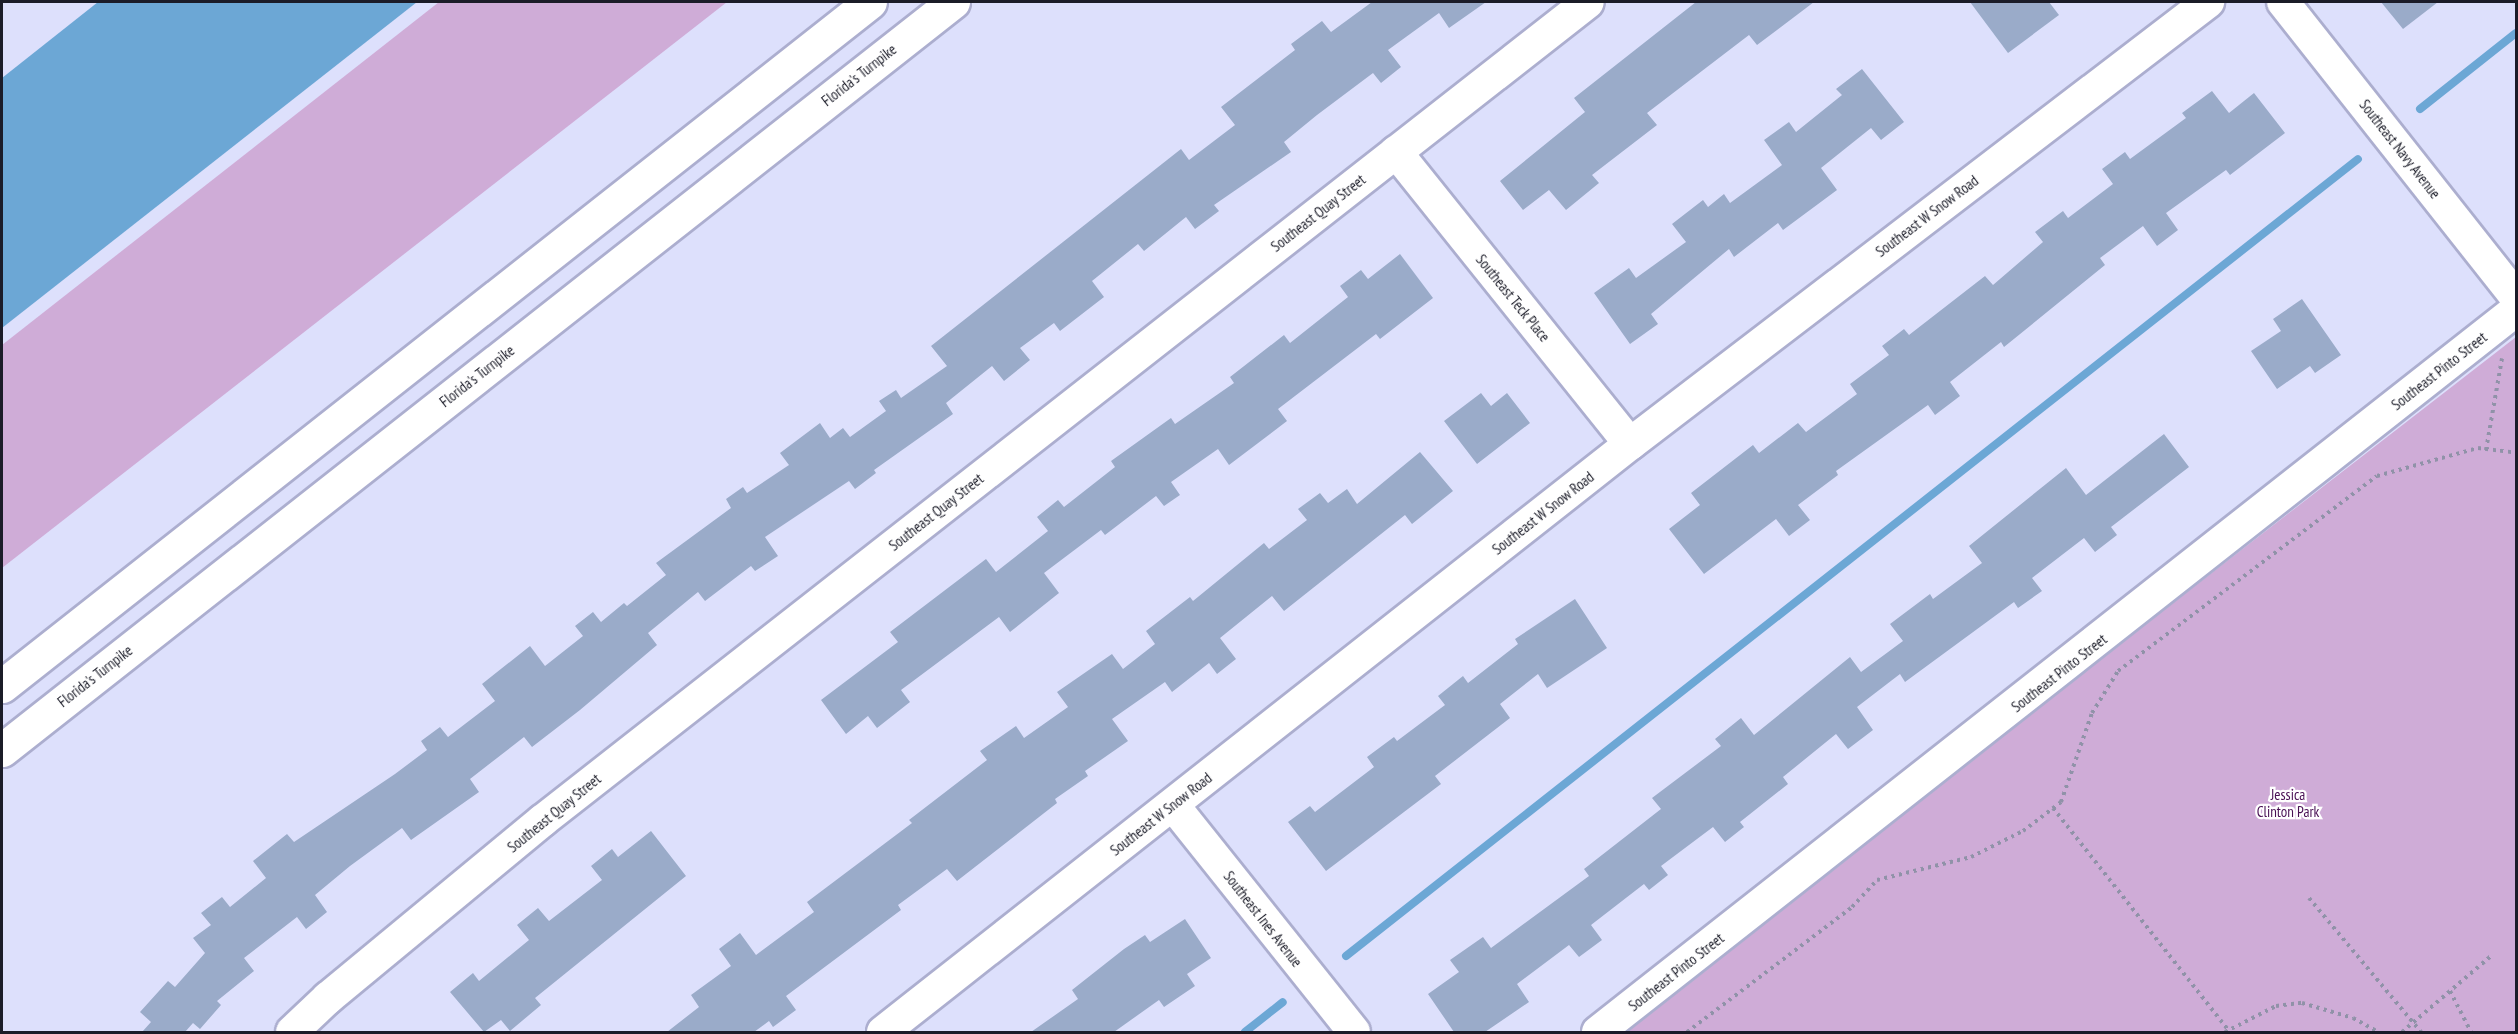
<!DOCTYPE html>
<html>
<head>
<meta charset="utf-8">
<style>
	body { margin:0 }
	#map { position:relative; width:2518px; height:1034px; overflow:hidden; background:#dde0fc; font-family:"PT Sans Narrow",sans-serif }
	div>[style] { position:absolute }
	.green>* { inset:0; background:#cfacd7 }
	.water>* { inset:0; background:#6ca7d5 }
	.stream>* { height:8px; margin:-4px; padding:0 4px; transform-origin:4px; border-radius:4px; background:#6ca7d5 }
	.building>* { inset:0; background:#9aabc9 }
	.path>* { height:4px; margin-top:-2px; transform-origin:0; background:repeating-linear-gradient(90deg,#9092a8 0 3px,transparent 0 7.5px) }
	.roads { filter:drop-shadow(2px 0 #acaecf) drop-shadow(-2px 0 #acaecf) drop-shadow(0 2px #acaecf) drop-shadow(0 -2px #acaecf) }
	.minor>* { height:32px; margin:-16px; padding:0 16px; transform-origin:16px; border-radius:16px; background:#fff }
	.highway>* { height:33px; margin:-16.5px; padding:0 16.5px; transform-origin:16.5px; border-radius:16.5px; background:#fff }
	span { translate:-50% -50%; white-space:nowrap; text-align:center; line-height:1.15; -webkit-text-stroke:4.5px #fff; paint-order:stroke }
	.street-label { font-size:15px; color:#1b1c28 }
	.park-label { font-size:15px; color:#491154 }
	.frame { position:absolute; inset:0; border:3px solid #1b1c28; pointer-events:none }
</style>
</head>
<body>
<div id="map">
	<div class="green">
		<i style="clip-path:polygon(439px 2px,727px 2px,2px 568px,2px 345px)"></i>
		<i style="clip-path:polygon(2516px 337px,2516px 1032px,1619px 1032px,1674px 990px)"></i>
	</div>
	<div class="water">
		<i style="clip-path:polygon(98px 2px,417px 2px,2px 328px,2px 78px)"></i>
	</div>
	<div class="stream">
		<i style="left:2420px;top:109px;width:122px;rotate:-38.4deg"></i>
		<i style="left:1346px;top:956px;width:1288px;rotate:-38.22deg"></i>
		<i style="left:1245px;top:1032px;width:48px;rotate:-38.3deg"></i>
	</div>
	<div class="building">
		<i style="clip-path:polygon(1372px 2px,1486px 2px,1449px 28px,1439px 13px,1388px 50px,1401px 67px,1381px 83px,1373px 73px,1317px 115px,1284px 142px,1291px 152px,1214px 205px,1219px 211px,1195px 229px,1186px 217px,1144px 251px,1138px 244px,1092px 281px,1104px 297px,1060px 331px,1054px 323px,1020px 348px,1030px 360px,1004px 381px,992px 366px,946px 403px,953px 414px,874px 470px,876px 473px,855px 489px,849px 481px,765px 537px,778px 556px,755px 571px,751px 566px,705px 601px,698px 592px,648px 633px,657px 645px,580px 710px,532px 747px,524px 737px,470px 779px,479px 792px,411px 840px,402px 828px,350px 866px,315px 895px,327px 912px,306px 929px,297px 917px,244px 958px,254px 971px,217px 1001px,221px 1005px,200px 1029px,193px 1023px,185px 1032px,142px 1032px,151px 1022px,140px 1012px,168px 981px,175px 987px,205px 953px,193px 938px,211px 925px,201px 913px,222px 897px,230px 907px,266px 878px,253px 861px,287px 834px,294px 842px,395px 774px,427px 750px,421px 741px,440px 727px,448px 737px,495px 701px,482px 684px,530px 646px,545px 666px,583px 636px,575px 626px,593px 612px,601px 622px,624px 603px,627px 606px,666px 575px,656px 563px,731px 508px,726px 499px,743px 487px,747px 493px,789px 465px,780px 453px,820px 423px,830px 438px,843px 428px,850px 437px,886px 411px,879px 401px,896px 390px,901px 398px,947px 366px,931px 346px,1181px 149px,1189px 160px,1235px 125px,1221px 107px,1295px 50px,1291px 44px,1322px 21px,1331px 32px)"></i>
		<i style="clip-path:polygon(1696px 2px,1814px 2px,1757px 45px,1749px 35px,1647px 113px,1657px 125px,1592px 175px,1599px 183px,1566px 210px,1549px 190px,1523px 210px,1500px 181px,1585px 112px,1574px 98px)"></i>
		<i style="clip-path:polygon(1970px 2px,2049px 2px,2059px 15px,2008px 53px)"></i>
		<i style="clip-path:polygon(2381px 2px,2438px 2px,2403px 29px)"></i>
		<i style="clip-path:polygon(1862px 69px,1904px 122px,1881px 140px,1871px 128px,1821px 168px,1837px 190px,1783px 230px,1778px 223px,1734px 257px,1729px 249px,1651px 314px,1658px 324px,1630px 344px,1594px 293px,1629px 268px,1636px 278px,1686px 242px,1672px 224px,1703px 200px,1708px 207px,1724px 194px,1730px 203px,1782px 165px,1764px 140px,1789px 122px,1796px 132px,1842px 95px,1836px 89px)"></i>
		<i style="clip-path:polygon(2212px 91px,2229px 113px,2254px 93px,2285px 133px,2230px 175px,2226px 170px,2166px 213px,2178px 230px,2157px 246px,2143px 226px,2100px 258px,2105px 265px,2004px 347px,2001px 342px,1950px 382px,1960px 396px,1935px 415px,1928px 405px,1836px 471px,1838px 475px,1798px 505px,1810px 520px,1789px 536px,1776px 519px,1704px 574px,1669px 529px,1700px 505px,1691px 493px,1753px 445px,1759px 453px,1798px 423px,1806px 432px,1857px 394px,1850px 384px,1889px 355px,1882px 346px,1904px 329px,1909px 335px,1985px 276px,1993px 285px,2043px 242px,2035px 232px,2063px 211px,2068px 218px,2113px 184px,2102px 169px,2125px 152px,2130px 159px,2186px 118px,2182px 113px)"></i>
		<i style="clip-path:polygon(1400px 254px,1433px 298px,1380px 339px,1376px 334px,1278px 409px,1287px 421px,1229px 465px,1218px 449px,1171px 482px,1180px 495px,1164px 506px,1156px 496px,1105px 535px,1101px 530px,1044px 573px,1059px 593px,1010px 632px,999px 617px,901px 690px,910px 702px,877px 728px,868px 716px,846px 734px,821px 700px,898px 642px,890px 632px,986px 559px,996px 572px,1048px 531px,1037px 517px,1058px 500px,1064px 507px,1115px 467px,1111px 461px,1171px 418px,1175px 424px,1234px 383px,1230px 377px,1284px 335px,1290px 343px,1348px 297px,1340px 286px,1361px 270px,1368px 279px)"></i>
		<i style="clip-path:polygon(2302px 299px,2341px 355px,2315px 373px,2310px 366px,2277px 389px,2251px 351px,2281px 331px,2273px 319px)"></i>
		<i style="clip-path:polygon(1481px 393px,1491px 406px,1507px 393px,1530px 423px,1477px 464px,1444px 421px)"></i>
		<i style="clip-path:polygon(2164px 434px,2189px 467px,2111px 527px,2117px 535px,2095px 552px,2084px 538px,2032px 578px,2042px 591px,2018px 608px,2014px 602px,1905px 682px,1900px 674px,1857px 707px,1873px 730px,1848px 749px,1836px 734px,1783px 777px,1788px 784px,1740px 822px,1744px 827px,1725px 842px,1713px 827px,1661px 866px,1668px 875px,1649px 890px,1644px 884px,1591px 925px,1602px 940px,1579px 957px,1569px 945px,1517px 984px,1529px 1002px,1485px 1032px,1454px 1032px,1428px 994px,1459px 972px,1450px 960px,1483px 937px,1491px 948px,1589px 876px,1584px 869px,1661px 809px,1652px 798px,1721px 746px,1715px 739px,1741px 718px,1754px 735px,1850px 657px,1861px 672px,1903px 641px,1890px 624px,1930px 594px,1933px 599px,1982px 563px,1969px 546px,2066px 468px,2086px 495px)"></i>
		<i style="clip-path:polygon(1420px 452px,1453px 491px,1412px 524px,1405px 515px,1284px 611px,1272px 596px,1220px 638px,1236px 659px,1217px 674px,1209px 663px,1172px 692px,1165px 682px,1112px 719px,1128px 741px,1085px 771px,1088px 776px,1055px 799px,1057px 803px,957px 881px,947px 869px,898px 905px,901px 910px,786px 996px,796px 1010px,773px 1027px,769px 1021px,754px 1032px,667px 1032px,699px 1007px,691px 995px,731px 966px,719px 949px,740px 933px,756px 955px,814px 912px,807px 902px,912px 823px,909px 820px,987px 760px,980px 751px,1016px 726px,1024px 738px,1068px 707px,1057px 692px,1112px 654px,1123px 669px,1155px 644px,1146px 631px,1190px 597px,1193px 601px,1264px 543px,1269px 549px,1307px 520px,1298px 509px,1320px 493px,1328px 503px,1347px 489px,1357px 504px)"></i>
		<i style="clip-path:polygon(1575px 599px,1607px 648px,1547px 688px,1538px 674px,1500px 704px,1510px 718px,1435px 776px,1441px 784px,1326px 871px,1288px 822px,1310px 806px,1315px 812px,1374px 767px,1367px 757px,1394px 737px,1397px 741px,1445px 705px,1438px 696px,1463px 676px,1468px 683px,1518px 644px,1515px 639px)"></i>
		<i style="clip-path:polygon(651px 831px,686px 876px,535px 998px,541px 1005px,510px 1031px,501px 1020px,484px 1032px,450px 992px,473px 973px,479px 981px,529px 940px,517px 925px,538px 908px,549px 921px,602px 880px,591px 866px,612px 849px,618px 857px)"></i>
		<i style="clip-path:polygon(1185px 919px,1211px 958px,1187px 974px,1195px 986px,1164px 1007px,1159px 1000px,1114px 1032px,1031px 1032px,1078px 999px,1072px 990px,1124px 949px,1145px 935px,1150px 942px)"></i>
	</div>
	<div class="path">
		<i style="left:2486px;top:450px;width:93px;rotate:-80.1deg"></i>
		<i style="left:2053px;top:808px;width:285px;rotate:51.7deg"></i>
		<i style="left:2309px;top:898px;width:175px;rotate:50.1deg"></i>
		<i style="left:2450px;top:991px;width:46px;rotate:62.9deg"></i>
		<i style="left:1687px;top:1032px;width:207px;rotate:-37.1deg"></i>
		<i style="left:1852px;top:907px;width:37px;rotate:-47deg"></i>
		<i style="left:1877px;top:880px;width:97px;rotate:-13.7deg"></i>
		<i style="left:1971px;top:857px;width:58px;rotate:-26.6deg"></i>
		<i style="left:2023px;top:831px;width:48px;rotate:-37.3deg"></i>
		<i style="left:2061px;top:802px;width:94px;rotate:-70.8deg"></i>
		<i style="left:2092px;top:713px;width:49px;rotate:-58.2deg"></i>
		<i style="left:2118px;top:671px;width:324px;rotate:-37deg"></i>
		<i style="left:2377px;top:476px;width:105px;rotate:-15.5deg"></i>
		<i style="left:2478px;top:448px;width:38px;rotate:7deg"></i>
		<i style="left:2225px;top:1032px;width:57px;rotate:-27deg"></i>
		<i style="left:2276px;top:1006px;width:26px;rotate:-7deg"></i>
		<i style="left:2302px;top:1003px;width:53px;rotate:16.4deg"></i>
		<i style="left:2353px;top:1018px;width:29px;rotate:29deg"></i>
		<i style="left:2402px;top:1032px;width:118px;rotate:-40.5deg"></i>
	</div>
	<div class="roads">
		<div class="minor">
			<i style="left:2283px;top:2px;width:376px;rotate:51.7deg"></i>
			<i style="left:1396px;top:152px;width:374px;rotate:51.3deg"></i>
			<i style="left:1173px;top:805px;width:290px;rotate:51.4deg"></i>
			<i style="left:292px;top:1032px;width:50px;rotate:-43.4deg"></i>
			<i style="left:328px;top:998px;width:278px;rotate:-39.6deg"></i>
			<i style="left:542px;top:821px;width:1328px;rotate:-38.06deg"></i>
			<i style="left:883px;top:1032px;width:951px;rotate:-38.21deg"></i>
			<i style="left:1630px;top:444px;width:728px;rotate:-37.41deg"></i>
			<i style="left:1598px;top:1032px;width:1168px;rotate:-38.18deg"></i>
		</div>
		<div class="highway">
			<i style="left:2px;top:686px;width:1105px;rotate:-38.24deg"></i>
			<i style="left:2px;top:750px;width:1210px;rotate:-38.19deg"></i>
		</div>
	</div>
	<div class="street-label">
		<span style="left:859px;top:75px;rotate:-38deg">Florida's Turnpike</span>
		<span style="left:2400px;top:149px;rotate:52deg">Southeast Navy Avenue</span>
		<span style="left:1318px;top:213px;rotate:-38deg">Southeast Quay Street</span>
		<span style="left:1927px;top:216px;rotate:-37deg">Southeast W Snow Road</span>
		<span style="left:1513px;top:298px;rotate:51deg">Southeast Teck Place</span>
		<span style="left:2439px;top:371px;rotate:-38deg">Southeast Pinto Street</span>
		<span style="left:477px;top:376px;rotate:-38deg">Florida's Turnpike</span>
		<span style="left:936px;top:512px;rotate:-38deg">Southeast Quay Street</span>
		<span style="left:1543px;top:513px;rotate:-38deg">Southeast W Snow Road</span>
		<span style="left:2059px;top:673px;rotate:-38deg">Southeast Pinto Street</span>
		<span style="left:95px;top:676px;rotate:-38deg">Florida's Turnpike</span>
		<span style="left:554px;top:813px;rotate:-39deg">Southeast Quay Street</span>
		<span style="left:1161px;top:814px;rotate:-38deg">Southeast W Snow Road</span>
		<span style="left:1263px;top:919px;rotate:52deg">Southeast Ines Avenue</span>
		<span style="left:1676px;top:972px;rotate:-38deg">Southeast Pinto Street</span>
	</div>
	<div class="park-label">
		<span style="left:2288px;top:803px">Jessica<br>Clinton Park</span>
	</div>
	<div class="frame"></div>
</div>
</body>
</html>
